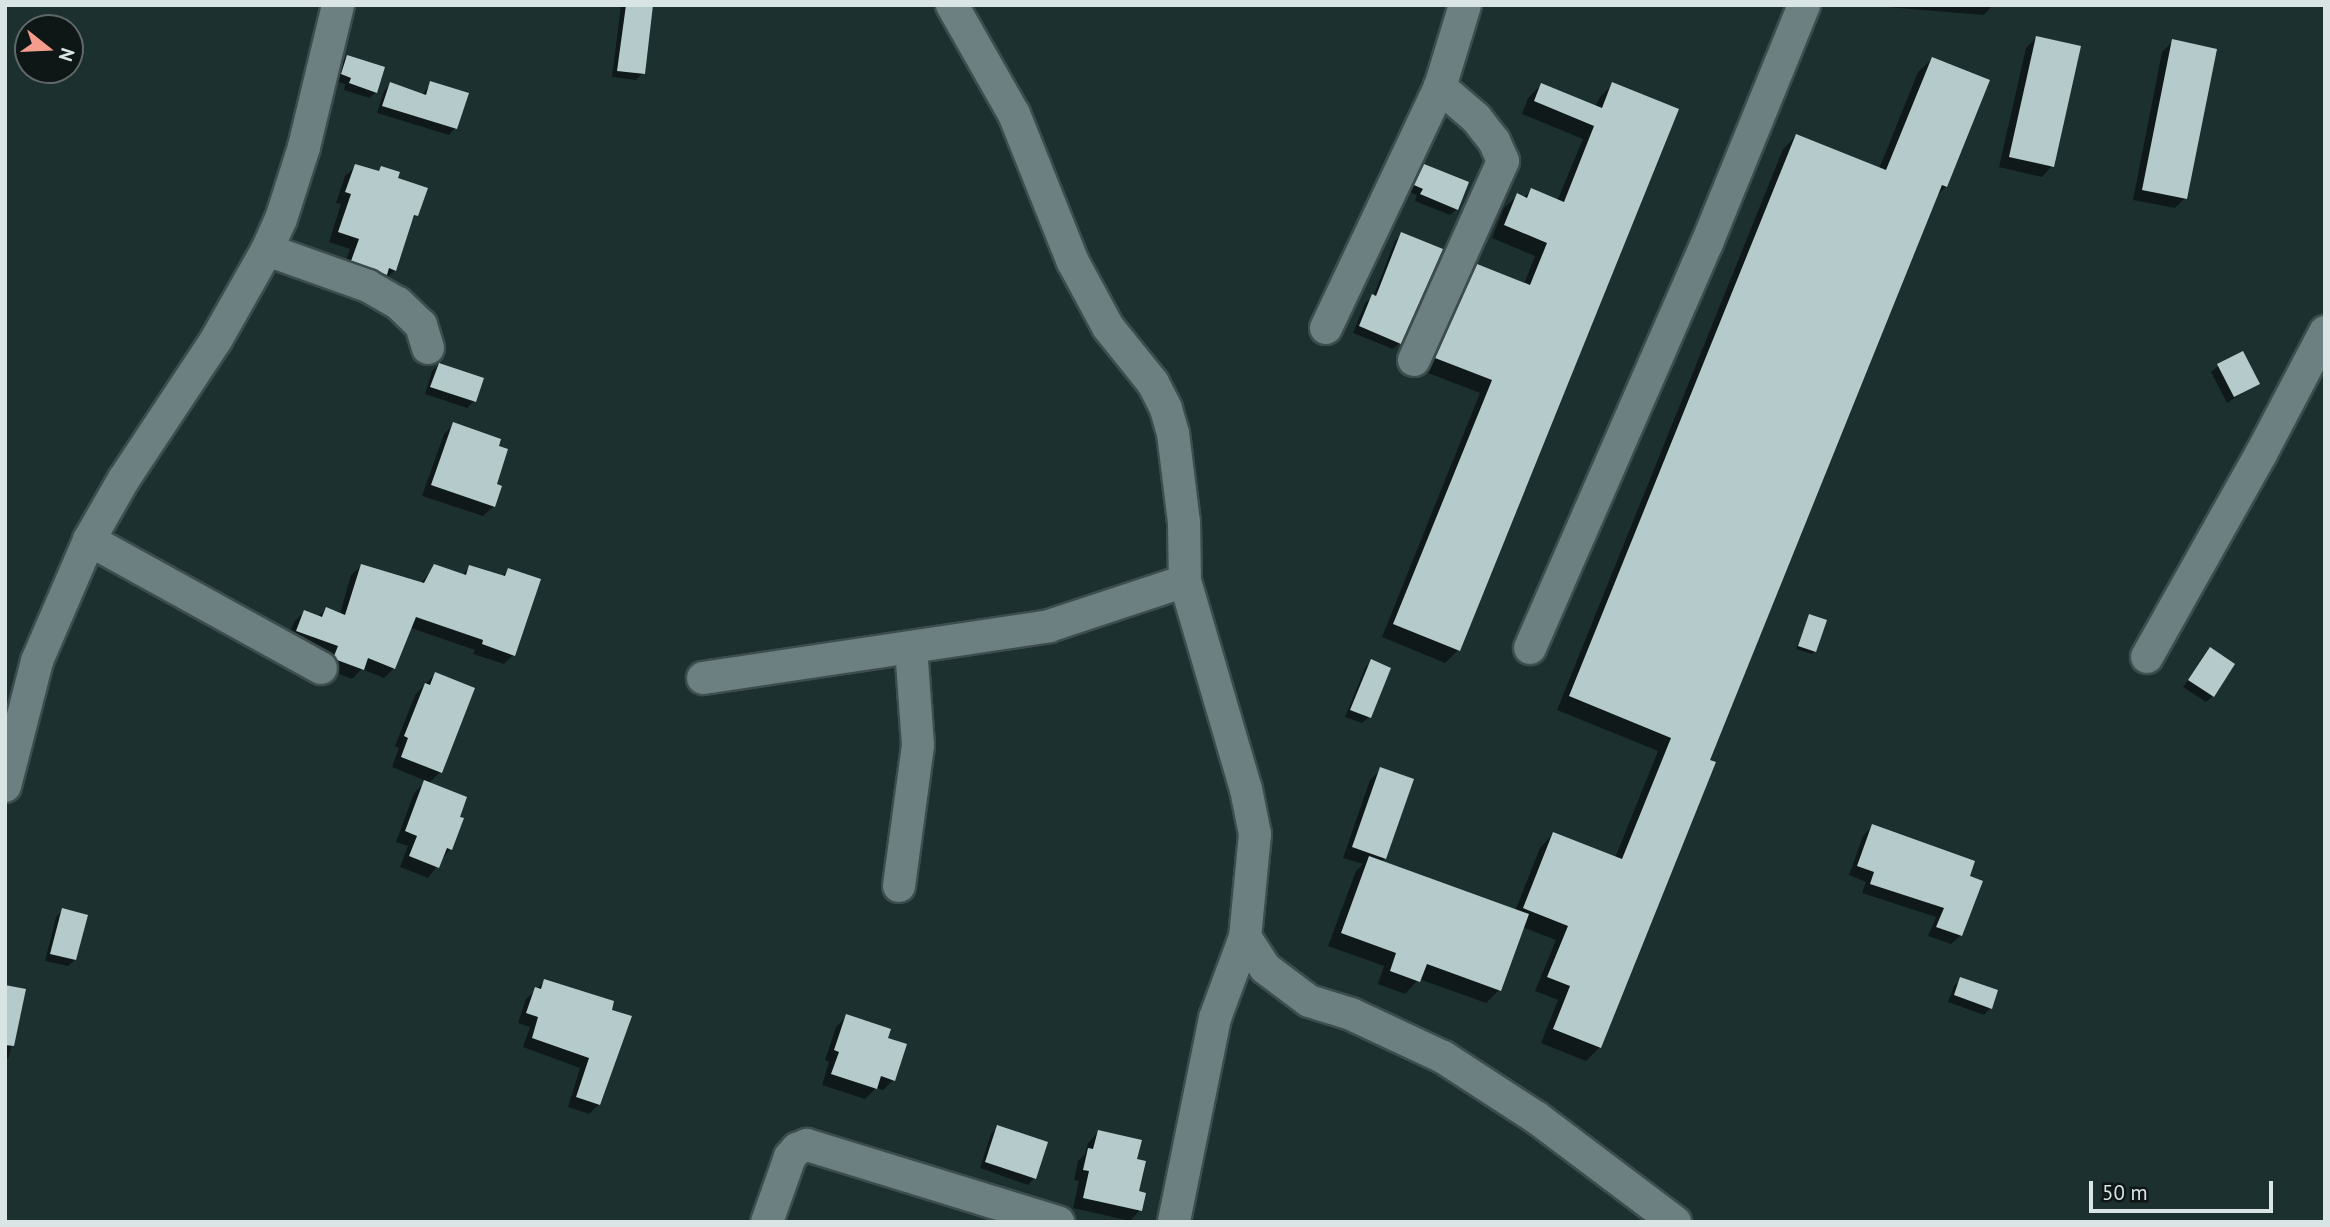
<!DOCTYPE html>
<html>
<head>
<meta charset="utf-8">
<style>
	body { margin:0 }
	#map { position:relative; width:2330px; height:1227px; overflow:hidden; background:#1d3030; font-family:"PT Sans",sans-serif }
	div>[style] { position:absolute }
	.shadow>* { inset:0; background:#0007 }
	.building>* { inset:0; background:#b5cbcb }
	.roads { filter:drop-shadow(2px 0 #3d4d4d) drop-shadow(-2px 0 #3d4d4d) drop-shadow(0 2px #3d4d4d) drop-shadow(0 -2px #3d4d4d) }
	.minor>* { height:32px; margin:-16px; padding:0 16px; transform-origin:16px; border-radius:16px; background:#6c8081 }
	span { translate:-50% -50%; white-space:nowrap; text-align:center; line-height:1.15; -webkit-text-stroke:7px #0e1616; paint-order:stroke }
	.frame { position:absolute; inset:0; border:7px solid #d9e4e5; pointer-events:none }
	.north { position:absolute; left:14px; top:14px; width:70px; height:70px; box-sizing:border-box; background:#0e1616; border:2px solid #5f6869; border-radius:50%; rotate:108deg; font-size:19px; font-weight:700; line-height:28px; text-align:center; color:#d9e4e5 }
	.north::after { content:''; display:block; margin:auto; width:24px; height:32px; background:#f49d8d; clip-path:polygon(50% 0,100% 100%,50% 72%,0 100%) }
	.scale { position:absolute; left:2089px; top:1181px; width:184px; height:32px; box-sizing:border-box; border:4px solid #d9e4e5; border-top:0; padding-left:9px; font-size:21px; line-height:24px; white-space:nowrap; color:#d9e4e5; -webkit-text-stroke:5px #0e1616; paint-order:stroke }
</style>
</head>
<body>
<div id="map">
	<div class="shadow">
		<i style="clip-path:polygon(621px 5px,652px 5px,643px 73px,636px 80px,612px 77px)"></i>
		<i style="clip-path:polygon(1863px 5px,1993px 5px,1984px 15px)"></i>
		<i style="clip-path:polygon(2036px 38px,2052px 166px,2042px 177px,1999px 167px,2026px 48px)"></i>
		<i style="clip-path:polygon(2173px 41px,2185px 198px,2175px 208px,2133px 200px,2162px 52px)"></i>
		<i style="clip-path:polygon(347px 57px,376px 92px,369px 98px,344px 90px,345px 84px,335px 81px,341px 63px)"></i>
		<i style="clip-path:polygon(1932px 59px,1988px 81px,1946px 187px,1935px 197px,1708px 761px,1600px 1047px,1586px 1061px,1541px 1043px,1558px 1000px,1535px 991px,1556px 940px,1522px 927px,1499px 990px,1486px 1003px,1419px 979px,1405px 994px,1378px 984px,1384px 966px,1328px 946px,1356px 871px,1363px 864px,1343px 858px,1370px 780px,1381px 769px,1385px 858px,1381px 862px,1515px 911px,1540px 848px,1553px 834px,1615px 858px,1658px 751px,1557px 710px,1783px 149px,1796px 136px,1879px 169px,1918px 72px)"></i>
		<i style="clip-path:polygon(431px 83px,455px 128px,449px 135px,377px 113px,384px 91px,390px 84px,422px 95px)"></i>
		<i style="clip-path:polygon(1613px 84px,1458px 650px,1445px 663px,1382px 637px,1480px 393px,1423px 371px,1465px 279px,1478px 266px,1524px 284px,1535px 256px,1492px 238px,1504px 208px,1517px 196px,1523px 198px,1531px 191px,1557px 201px,1583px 139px,1522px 114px,1528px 98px,1541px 85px,1595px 107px,1600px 97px)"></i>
		<i style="clip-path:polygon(356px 166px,377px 173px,381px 168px,396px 179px,416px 215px,411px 221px,395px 270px,384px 280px,342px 271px,350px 249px,329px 242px,341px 204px,336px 203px,345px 176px)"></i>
		<i style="clip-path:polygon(1424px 166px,1457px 209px,1450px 215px,1415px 201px,1417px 195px,1409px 192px)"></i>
		<i style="clip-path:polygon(1402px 234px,1400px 343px,1393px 349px,1353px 333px,1365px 303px,1373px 297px,1395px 241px)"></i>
		<i style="clip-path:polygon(439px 365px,474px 401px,467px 408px,425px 394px,432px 371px)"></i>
		<i style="clip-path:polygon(2218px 366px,2257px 384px,2227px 403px,2211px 372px)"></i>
		<i style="clip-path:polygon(454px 424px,495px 485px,494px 506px,483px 516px,422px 496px,444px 434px)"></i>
		<i style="clip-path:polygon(361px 566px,421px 583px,435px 566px,462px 575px,470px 567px,501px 577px,508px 570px,513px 655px,504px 664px,473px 654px,475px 650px,411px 628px,394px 668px,384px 678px,362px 669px,352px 679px,327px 669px,287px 641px,294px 622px,304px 612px,318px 617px,326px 609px,340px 614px,351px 575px)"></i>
		<i style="clip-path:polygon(1809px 616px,1815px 651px,1812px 654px,1796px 649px)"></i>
		<i style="clip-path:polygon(2210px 649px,2213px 696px,2206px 702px,2183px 687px)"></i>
		<i style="clip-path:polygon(1371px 661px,1369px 717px,1362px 723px,1345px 717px,1365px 668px)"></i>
		<i style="clip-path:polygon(435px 674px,440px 772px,428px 784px,450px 849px,428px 878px,400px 867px,408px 846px,396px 842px,414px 793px,426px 781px,392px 767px,399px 748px,395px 746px,415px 695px)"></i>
		<i style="clip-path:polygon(1872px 826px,1967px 877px,1961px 935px,1951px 944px,1928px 936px,1936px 917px,1862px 893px,1866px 882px,1849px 875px,1863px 836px)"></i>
		<i style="clip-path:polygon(63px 910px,75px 960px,68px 966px,45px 961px,56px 917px)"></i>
		<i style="clip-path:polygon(1961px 979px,1990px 1008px,1984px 1015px,1948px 1002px,1954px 986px)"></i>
		<i style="clip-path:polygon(545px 981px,612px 1003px,599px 1104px,589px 1114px,568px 1107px,580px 1068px,523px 1047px,530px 1027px,518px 1023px,526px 999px)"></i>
		<i style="clip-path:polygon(5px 987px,24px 991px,9px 1057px,5px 1061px)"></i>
		<i style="clip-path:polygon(847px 1016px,886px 1039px,893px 1080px,883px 1090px,876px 1088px,865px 1099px,822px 1085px,829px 1062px,825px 1060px,836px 1027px)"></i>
		<i style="clip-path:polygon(998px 1127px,1034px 1178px,1028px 1185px,980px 1168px,991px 1134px)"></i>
		<i style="clip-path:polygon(1098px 1132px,1135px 1160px,1140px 1210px,1130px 1221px,1073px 1208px,1079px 1181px,1074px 1180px,1078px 1161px,1085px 1154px,1088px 1143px)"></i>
	</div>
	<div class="building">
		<i style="clip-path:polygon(626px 5px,653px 5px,645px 74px,617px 71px)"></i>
		<i style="clip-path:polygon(2036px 36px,2081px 46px,2054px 167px,2009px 157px)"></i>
		<i style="clip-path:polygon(2172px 39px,2217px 49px,2187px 199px,2142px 190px)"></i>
		<i style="clip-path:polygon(347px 55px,385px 67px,377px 93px,349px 83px,351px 78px,341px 74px)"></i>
		<i style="clip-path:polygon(1932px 57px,1990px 80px,1947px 187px,1942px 185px,1710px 760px,1716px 762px,1601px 1048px,1553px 1029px,1570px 986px,1547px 977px,1568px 926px,1523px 908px,1553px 832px,1622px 859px,1671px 738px,1569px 696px,1796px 134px,1886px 170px)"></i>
		<i style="clip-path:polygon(430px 81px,469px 93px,457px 129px,382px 106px,390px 82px,426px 95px)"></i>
		<i style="clip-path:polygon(1612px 82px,1679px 109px,1460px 651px,1393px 624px,1492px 380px,1435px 358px,1477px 264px,1530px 285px,1547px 243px,1504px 225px,1517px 193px,1527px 198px,1531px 188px,1564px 202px,1594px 126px,1534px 101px,1541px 83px,1602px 108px)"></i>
		<i style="clip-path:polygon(355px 164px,379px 171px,381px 166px,400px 172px,398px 178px,428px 188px,418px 216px,414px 215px,396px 271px,389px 268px,387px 275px,351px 261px,359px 239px,338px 232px,351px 194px,345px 192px)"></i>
		<i style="clip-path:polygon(1424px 164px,1469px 182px,1458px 210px,1420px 194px,1423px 189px,1414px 185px)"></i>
		<i style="clip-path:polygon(1401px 232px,1443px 249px,1401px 344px,1359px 326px,1372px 294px,1376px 296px)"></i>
		<i style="clip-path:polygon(2243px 351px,2260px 384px,2234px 397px,2217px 364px)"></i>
		<i style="clip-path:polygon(439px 363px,484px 378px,476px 402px,430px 387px)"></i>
		<i style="clip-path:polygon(453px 422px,501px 439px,499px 446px,508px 449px,497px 484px,502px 486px,495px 507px,431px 485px)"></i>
		<i style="clip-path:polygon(361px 564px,424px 583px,434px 564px,466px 575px,469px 565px,505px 576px,508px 568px,541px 579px,515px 656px,482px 644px,483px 640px,416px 617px,395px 669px,368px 658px,364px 670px,337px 660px,334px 656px,338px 646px,296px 631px,304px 610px,322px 617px,326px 607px,345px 615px)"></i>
		<i style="clip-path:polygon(1809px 614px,1827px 620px,1816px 652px,1798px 646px)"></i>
		<i style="clip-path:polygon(2210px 647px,2235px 664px,2214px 697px,2188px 680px)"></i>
		<i style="clip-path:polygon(1371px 659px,1391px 668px,1371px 718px,1350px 710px)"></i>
		<i style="clip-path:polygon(435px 672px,475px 688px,442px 773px,401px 757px,408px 738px,404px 736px,425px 683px,430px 685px)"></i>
		<i style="clip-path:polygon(1380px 767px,1414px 779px,1386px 859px,1352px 847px)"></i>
		<i style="clip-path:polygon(424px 780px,467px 797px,460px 817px,464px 818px,452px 850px,447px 848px,439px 868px,409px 856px,417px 836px,405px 831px)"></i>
		<i style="clip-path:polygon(1872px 824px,1975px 861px,1970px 876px,1983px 881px,1962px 936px,1936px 927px,1944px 908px,1870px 884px,1874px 872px,1857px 866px)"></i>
		<i style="clip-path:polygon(1369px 856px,1529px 914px,1501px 991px,1427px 964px,1420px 982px,1390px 971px,1396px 953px,1341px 933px)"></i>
		<i style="clip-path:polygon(62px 908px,88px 915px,76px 960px,50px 954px)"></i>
		<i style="clip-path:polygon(1960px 977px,1998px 990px,1992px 1009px,1954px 995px)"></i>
		<i style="clip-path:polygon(544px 979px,614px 1001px,612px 1010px,632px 1016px,600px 1105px,576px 1097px,589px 1058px,532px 1038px,538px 1017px,526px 1013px,535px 987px,541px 989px)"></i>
		<i style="clip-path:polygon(5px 985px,26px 989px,14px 1046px,5px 1045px)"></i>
		<i style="clip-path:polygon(846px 1014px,891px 1029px,888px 1038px,907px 1044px,895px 1081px,881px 1076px,877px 1089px,831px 1074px,839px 1052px,834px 1050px)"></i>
		<i style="clip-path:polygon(997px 1125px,1048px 1142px,1036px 1179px,985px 1162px)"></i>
		<i style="clip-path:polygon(1098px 1130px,1142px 1140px,1137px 1159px,1146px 1161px,1139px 1191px,1146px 1193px,1142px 1211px,1083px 1198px,1089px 1171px,1083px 1170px,1088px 1148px,1093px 1149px)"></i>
	</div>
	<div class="roads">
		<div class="minor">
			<i style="left:952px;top:5px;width:125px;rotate:60.4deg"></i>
			<i style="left:1014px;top:114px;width:159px;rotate:68.3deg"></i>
			<i style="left:1073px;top:262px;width:74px;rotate:61.7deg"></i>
			<i style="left:1108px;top:327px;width:72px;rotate:51.2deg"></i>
			<i style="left:1153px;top:383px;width:29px;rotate:63deg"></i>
			<i style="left:1166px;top:409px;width:25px;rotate:74deg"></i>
			<i style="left:1173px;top:433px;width:91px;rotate:83deg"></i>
			<i style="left:1184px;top:523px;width:58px;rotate:89deg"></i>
			<i style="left:1185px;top:581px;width:217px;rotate:73.7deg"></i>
			<i style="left:1246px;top:789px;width:46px;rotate:78.7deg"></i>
			<i style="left:1255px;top:834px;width:103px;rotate:95.5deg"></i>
			<i style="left:1245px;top:937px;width:86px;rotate:110.3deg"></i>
			<i style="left:1215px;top:1018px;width:208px;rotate:101.4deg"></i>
			<i style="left:267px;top:250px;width:107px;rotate:19.6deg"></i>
			<i style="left:368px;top:286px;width:34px;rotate:30deg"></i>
			<i style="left:398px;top:303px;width:32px;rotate:44deg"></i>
			<i style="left:421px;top:325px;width:24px;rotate:73deg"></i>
			<i style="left:1326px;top:328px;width:267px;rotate:-64.7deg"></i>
			<i style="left:1440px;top:87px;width:86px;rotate:-73deg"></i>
			<i style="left:1414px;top:360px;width:218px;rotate:-65.9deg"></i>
			<i style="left:1503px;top:161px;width:22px;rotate:-114deg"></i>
			<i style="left:1494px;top:141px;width:29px;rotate:-128deg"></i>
			<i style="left:1476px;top:118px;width:48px;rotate:-139.3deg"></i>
			<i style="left:89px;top:540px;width:265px;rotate:28.9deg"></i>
			<i style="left:1530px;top:648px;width:442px;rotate:-66.4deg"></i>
			<i style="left:1707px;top:243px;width:257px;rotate:-67.8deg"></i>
			<i style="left:2147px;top:657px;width:233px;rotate:-60.7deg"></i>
			<i style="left:2261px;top:454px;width:138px;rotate:-62.3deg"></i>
			<i style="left:703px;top:678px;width:350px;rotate:-8.5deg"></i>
			<i style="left:1049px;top:626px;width:143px;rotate:-18.3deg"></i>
			<i style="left:5px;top:786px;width:129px;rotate:-75.6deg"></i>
			<i style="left:37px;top:661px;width:132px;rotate:-66.7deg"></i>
			<i style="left:89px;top:540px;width:70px;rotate:-60.2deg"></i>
			<i style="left:124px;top:479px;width:167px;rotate:-56.5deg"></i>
			<i style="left:216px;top:340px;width:103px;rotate:-60.5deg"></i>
			<i style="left:267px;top:250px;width:34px;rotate:-66deg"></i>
			<i style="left:281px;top:219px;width:76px;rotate:-72.3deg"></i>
			<i style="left:304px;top:147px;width:146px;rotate:-76.5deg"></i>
			<i style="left:899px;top:886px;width:142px;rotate:-82.3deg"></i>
			<i style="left:918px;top:745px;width:97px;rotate:-94.1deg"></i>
			<i style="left:1245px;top:937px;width:37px;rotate:57deg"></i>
			<i style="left:1265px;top:968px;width:55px;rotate:36.9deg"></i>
			<i style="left:1309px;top:1001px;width:44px;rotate:17.2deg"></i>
			<i style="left:1351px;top:1014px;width:102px;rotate:25.1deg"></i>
			<i style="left:1443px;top:1057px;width:112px;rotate:33deg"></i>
			<i style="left:1537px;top:1118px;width:173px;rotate:37deg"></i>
			<i style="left:767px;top:1222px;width:69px;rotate:-70.5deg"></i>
			<i style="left:790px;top:1157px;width:11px;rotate:-49deg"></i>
			<i style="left:797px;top:1149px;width:11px;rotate:-22deg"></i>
			<i style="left:807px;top:1145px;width:263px;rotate:17.1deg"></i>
		</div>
	</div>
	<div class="frame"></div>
	<div class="north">N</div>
	<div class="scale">50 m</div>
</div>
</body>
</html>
